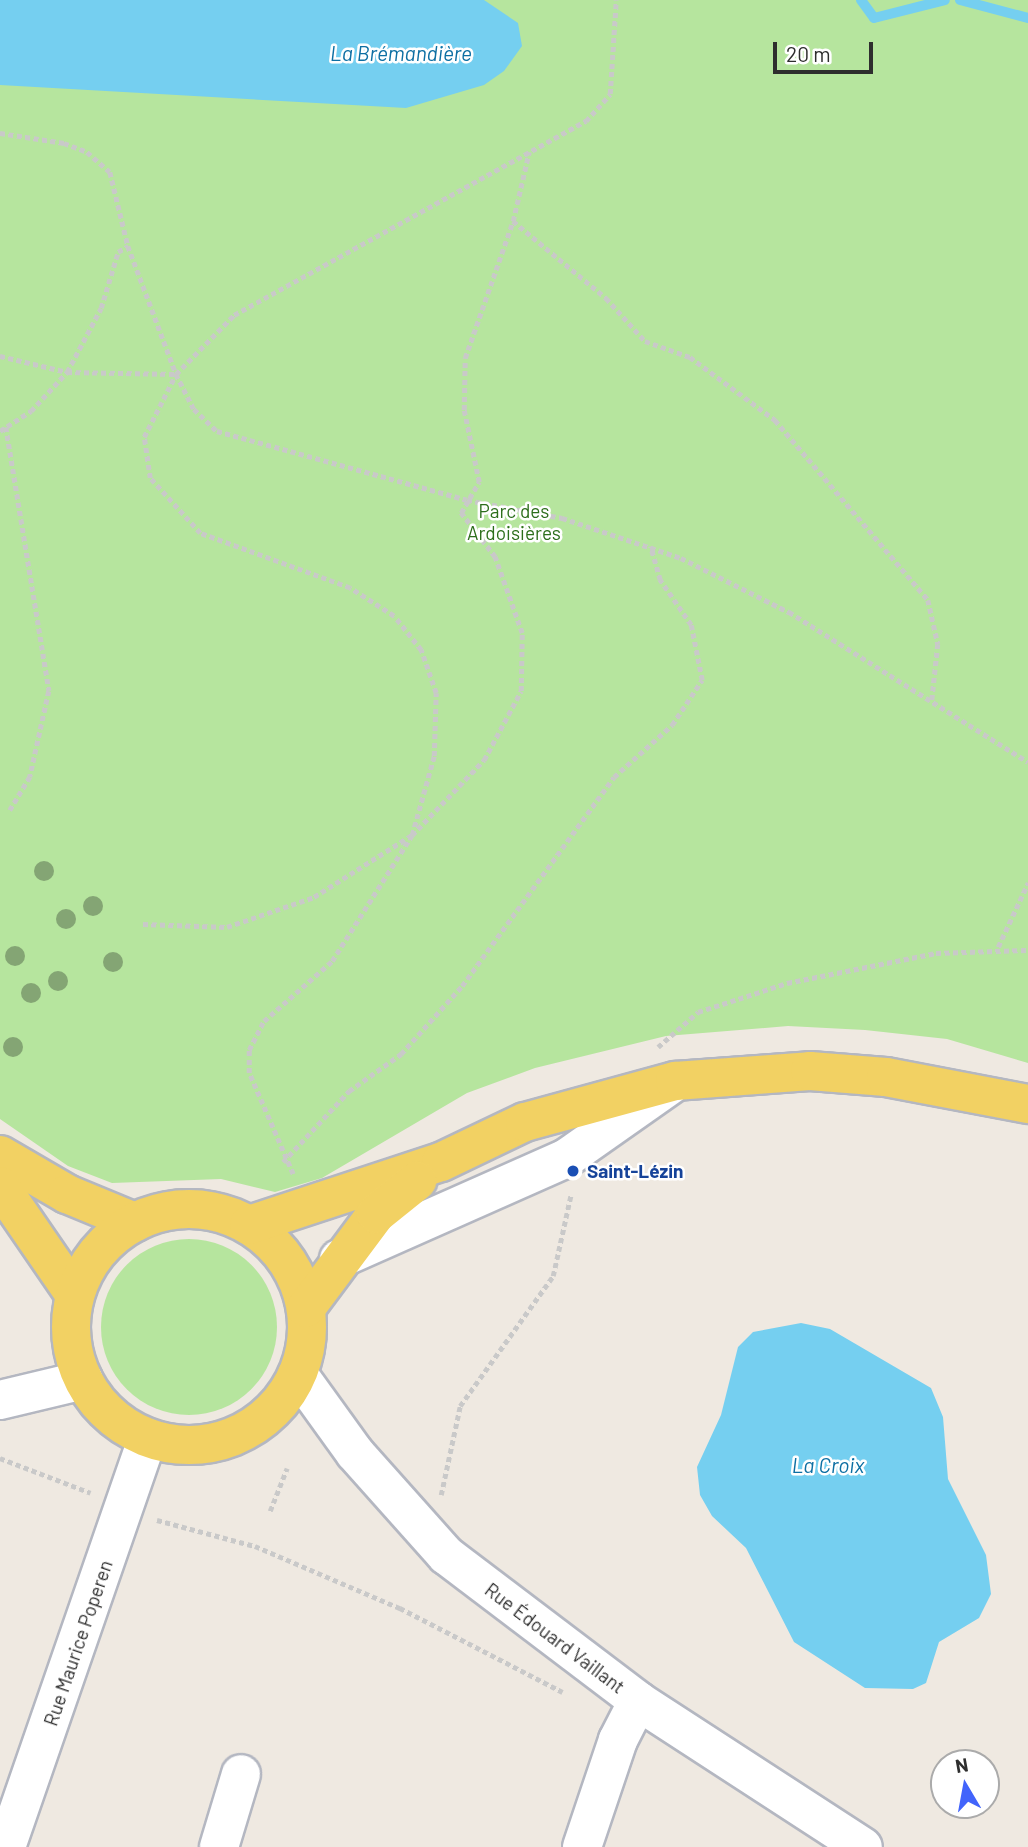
<!DOCTYPE html>
<html>
<head>
<meta charset="utf-8">
<style>
	body { margin:0 }
	#map { position:relative; width:1028px; height:1847px; overflow:hidden; background:#efe9e1; font-family:Barlow,sans-serif }
	div>[style] { position:absolute }
	.green>* { inset:0; background:#b6e59e }
	.round { border-radius:50% }
	.water>* { inset:0; background:#75cff0 }
	.stream>* { height:10px; margin:-5px; padding:0 5px; transform-origin:5px; border-radius:5px; background:#75cff0 }
	.path>* { height:4.5px; margin-top:-2.25px; transform-origin:0; background:repeating-linear-gradient(90deg,#c9c9c9 0 5px,transparent 0 8.5px) }
	.roads { filter:drop-shadow(2px 0 #b4b7c1) drop-shadow(-2px 0 #b4b7c1) drop-shadow(0 2px #b4b7c1) drop-shadow(0 -2px #b4b7c1) }
	.minor>* { height:38px; margin:-19px; padding:0 19px; transform-origin:19px; border-radius:19px; background:#fff }
	.major>* { height:38px; margin:-19px; padding:0 19px; transform-origin:19px; border-radius:19px; background:#f2d163 }
	.major>.ring { margin:-19px; padding:0; box-sizing:content-box; background:none; border:38px solid #f2d163; border-radius:50% }
	.trees>* { width:20px; height:20px; margin:-10px; border-radius:50%; background:#84a574 }
	.dots>* { width:19px; height:19px; translate:-50% -50%; box-sizing:border-box; border:4px solid #fff; border-radius:50% }
	span { translate:-50% -50%; white-space:nowrap; text-align:center; line-height:1.15; -webkit-text-stroke:5px #fff; paint-order:stroke }
	.park-label { font-size:19px; color:#2c6e1b }
	.transit-label { font-size:19px; color:#164399; font-weight:700 }
	.left { translate:0 -50%; text-align:left }
	.street-label { font-size:19px; color:#2e2e2e }
	.water-label { font-size:21px; color:#0d6fa3; font-style:italic }
	.north { position:absolute; left:930px; top:1749px; width:70px; height:70px; box-sizing:border-box; background:#fff; border:2px solid #ababab; border-radius:50%; rotate:350deg; font-size:19px; font-weight:700; line-height:28px; text-align:center; color:#2e2e2e }
	.north::after { content:''; display:block; margin:auto; width:24px; height:32px; background:#4264fb; clip-path:polygon(50% 0,100% 100%,50% 72%,0 100%) }
	.scale { position:absolute; left:773px; top:42px; width:100px; height:32px; box-sizing:border-box; border:4px solid #2e2e2e; border-top:0; padding-left:9px; font-size:21px; line-height:24px; white-space:nowrap; color:#2e2e2e; -webkit-text-stroke:5px #fff; paint-order:stroke }
</style>
</head>
<body>
<div id="map">
	<div class="green">
		<i style="clip-path:polygon(0 0,1028px 0,1028px 1063px,947px 1039px,865px 1030px,788px 1026px,666px 1036px,535px 1068px,467px 1093px,322px 1178px,275px 1192px,221px 1179px,112px 1183px,68px 1166px,0 1119px)"></i>
		<i class="round" style="left:101px;top:1239px;width:176px;height:176px"></i>
	</div>
	<div class="water">
		<i style="clip-path:polygon(0 0,484px 0,518px 23px,522px 46px,504px 71px,484px 85px,406px 108px,0 85px)"></i>
		<i style="clip-path:polygon(801px 1323px,830px 1329px,931px 1388px,943px 1417px,948px 1479px,986px 1555px,991px 1594px,979px 1618px,939px 1642px,926px 1683px,913px 1689px,865px 1688px,794px 1642px,746px 1548px,712px 1516px,700px 1495px,697px 1467px,721px 1415px,738px 1347px,753px 1332px)"></i>
	</div>
	<div class="stream">
		<i style="left:861px;top:0;width:22px;rotate:54deg"></i>
		<i style="left:874px;top:18px;width:73px;rotate:-14.2deg"></i>
		<i style="left:960px;top:0;width:70px;rotate:14.8deg"></i>
	</div>
	<div class="path">
		<i style="left:0;top:133px;width:65px;rotate:8.9deg"></i>
		<i style="left:64px;top:143px;width:25px;rotate:21deg"></i>
		<i style="left:87px;top:152px;width:30px;rotate:41deg"></i>
		<i style="left:110px;top:172px;width:76px;rotate:76.3deg"></i>
		<i style="left:128px;top:246px;width:137px;rotate:69.4deg"></i>
		<i style="left:176px;top:374px;width:39px;rotate:63deg"></i>
		<i style="left:194px;top:409px;width:32px;rotate:44deg"></i>
		<i style="left:217px;top:431px;width:259px;rotate:15.4deg"></i>
		<i style="left:467px;top:500px;width:97px;rotate:10.7deg"></i>
		<i style="left:562px;top:518px;width:126px;rotate:18.6deg"></i>
		<i style="left:681px;top:558px;width:121px;rotate:26.6deg"></i>
		<i style="left:789px;top:612px;width:282px;rotate:32.1deg"></i>
		<i style="left:513px;top:221px;width:121px;rotate:39.6deg"></i>
		<i style="left:606px;top:298px;width:58px;rotate:47.8deg"></i>
		<i style="left:645px;top:341px;width:48px;rotate:19.6deg"></i>
		<i style="left:690px;top:357px;width:106px;rotate:36.5deg"></i>
		<i style="left:775px;top:420px;width:236px;rotate:49.6deg"></i>
		<i style="left:928px;top:600px;width:45px;rotate:77.2deg"></i>
		<i style="left:938px;top:644px;width:56px;rotate:96.1deg"></i>
		<i style="left:0;top:356px;width:69px;rotate:13.4deg"></i>
		<i style="left:67px;top:372px;width:108px;rotate:1.1deg"></i>
		<i style="left:6px;top:427px;width:267px;rotate:80.7deg"></i>
		<i style="left:49px;top:691px;width:88px;rotate:102.5deg"></i>
		<i style="left:30px;top:777px;width:39px;rotate:121deg"></i>
		<i style="left:0;top:431px;width:37px;rotate:-33deg"></i>
		<i style="left:31px;top:411px;width:53px;rotate:-47.3deg"></i>
		<i style="left:67px;top:372px;width:72px;rotate:-62deg"></i>
		<i style="left:101px;top:308px;width:59px;rotate:-73.1deg"></i>
		<i style="left:118px;top:252px;width:12px;rotate:-31deg"></i>
		<i style="left:143px;top:924px;width:84px;rotate:2deg"></i>
		<i style="left:227px;top:927px;width:92px;rotate:-19deg"></i>
		<i style="left:314px;top:897px;width:116px;rotate:-32.3deg"></i>
		<i style="left:412px;top:835px;width:104px;rotate:-46.2deg"></i>
		<i style="left:484px;top:760px;width:78px;rotate:-61.8deg"></i>
		<i style="left:521px;top:691px;width:58px;rotate:-89deg"></i>
		<i style="left:522px;top:633px;width:81px;rotate:-109.6deg"></i>
		<i style="left:495px;top:557px;width:56px;rotate:-127.7deg"></i>
		<i style="left:461px;top:513px;width:36px;rotate:-60deg"></i>
		<i style="left:479px;top:482px;width:74px;rotate:-101.8deg"></i>
		<i style="left:464px;top:410px;width:52px;rotate:-88.9deg"></i>
		<i style="left:465px;top:358px;width:145px;rotate:-70.7deg"></i>
		<i style="left:513px;top:221px;width:71px;rotate:-76.9deg"></i>
		<i style="left:998px;top:947px;width:71px;rotate:-64.9deg"></i>
		<i style="left:658px;top:1047px;width:53px;rotate:-41.2deg"></i>
		<i style="left:698px;top:1012px;width:94px;rotate:-18deg"></i>
		<i style="left:787px;top:983px;width:152px;rotate:-11.4deg"></i>
		<i style="left:936px;top:953px;width:92px;rotate:-1.9deg"></i>
		<i style="left:283px;top:1162px;width:97px;rotate:-47.1deg"></i>
		<i style="left:349px;top:1091px;width:64px;rotate:-35.4deg"></i>
		<i style="left:401px;top:1054px;width:91px;rotate:-48.1deg"></i>
		<i style="left:462px;top:986px;width:258px;rotate:-54deg"></i>
		<i style="left:614px;top:777px;width:78px;rotate:-41.9deg"></i>
		<i style="left:672px;top:725px;width:54px;rotate:-56.3deg"></i>
		<i style="left:702px;top:680px;width:56px;rotate:-101.3deg"></i>
		<i style="left:691px;top:625px;width:55px;rotate:-124.6deg"></i>
		<i style="left:660px;top:580px;width:35px;rotate:-106deg"></i>
		<i style="left:293px;top:1174px;width:110px;rotate:-113.5deg"></i>
		<i style="left:249px;top:1073px;width:23px;rotate:-90deg"></i>
		<i style="left:249px;top:1050px;width:33px;rotate:-63deg"></i>
		<i style="left:264px;top:1021px;width:91px;rotate:-41.4deg"></i>
		<i style="left:332px;top:961px;width:149px;rotate:-57.6deg"></i>
		<i style="left:412px;top:835px;width:82px;rotate:-74.4deg"></i>
		<i style="left:434px;top:756px;width:63px;rotate:-88.2deg"></i>
		<i style="left:436px;top:693px;width:46px;rotate:-109.2deg"></i>
		<i style="left:421px;top:650px;width:43px;rotate:-128.5deg"></i>
		<i style="left:394px;top:616px;width:52px;rotate:-147.5deg"></i>
		<i style="left:350px;top:588px;width:160px;rotate:-159.9deg"></i>
		<i style="left:200px;top:533px;width:74px;rotate:-132.3deg"></i>
		<i style="left:150px;top:478px;width:41px;rotate:-98.3deg"></i>
		<i style="left:144px;top:437px;width:71px;rotate:-63.1deg"></i>
		<i style="left:176px;top:374px;width:83px;rotate:-45.5deg"></i>
		<i style="left:234px;top:315px;width:402px;rotate:-28.9deg"></i>
		<i style="left:586px;top:121px;width:36px;rotate:-48deg"></i>
		<i style="left:610px;top:94px;width:94px;rotate:-86.3deg"></i>
		<i style="left:0;top:1458px;width:97px;rotate:21deg"></i>
		<i style="left:441px;top:1495px;width:91px;rotate:-77.9deg"></i>
		<i style="left:460px;top:1406px;width:160px;rotate:-54.4deg"></i>
		<i style="left:553px;top:1276px;width:84px;rotate:-77.6deg"></i>
		<i style="left:270px;top:1511px;width:46px;rotate:-68.4deg"></i>
		<i style="left:157px;top:1520px;width:101px;rotate:14.9deg"></i>
		<i style="left:255px;top:1546px;width:158px;rotate:23.2deg"></i>
		<i style="left:400px;top:1608px;width:183px;rotate:27.3deg"></i>
	</div>
	<div class="roads">
		<div class="minor">
			<i style="left:339px;top:1259px;width:247px;rotate:-23.9deg"></i>
			<i style="left:565px;top:1159px;width:132px;rotate:-35.1deg"></i>
			<i style="left:298px;top:1374px;width:97px;rotate:54.2deg"></i>
			<i style="left:355px;top:1453px;width:137px;rotate:48.3deg"></i>
			<i style="left:446px;top:1555px;width:241px;rotate:37.2deg"></i>
			<i style="left:638px;top:1701px;width:268px;rotate:33deg"></i>
			<i style="left:0;top:1400px;width:86px;rotate:-13.4deg"></i>
			<i style="left:6px;top:1847px;width:433px;rotate:-70.9deg"></i>
			<i style="left:219px;top:1847px;width:76px;rotate:-73.2deg"></i>
			<i style="left:582px;top:1847px;width:113px;rotate:-71.4deg"></i>
			<i style="left:618px;top:1740px;width:44px;rotate:-62.9deg"></i>
		</div>
		<div class="major">
			<i style="left:0;top:1155px;width:78px;rotate:30.2deg"></i>
			<i style="left:67px;top:1194px;width:74px;rotate:22.4deg"></i>
			<i style="left:0;top:1186px;width:132px;rotate:55.5deg"></i>
			<i class="ring" style="left:71px;top:1209px;width:198px;height:198px"></i>
			<i style="left:249px;top:1225px;width:202px;rotate:-18.2deg"></i>
			<i style="left:441px;top:1162px;width:93px;rotate:-25.5deg"></i>
			<i style="left:525px;top:1122px;width:156px;rotate:-15.3deg"></i>
			<i style="left:675px;top:1081px;width:135px;rotate:-4.2deg"></i>
			<i style="left:810px;top:1071px;width:76px;rotate:4.5deg"></i>
			<i style="left:886px;top:1077px;width:145px;rotate:10.8deg"></i>
			<i style="left:306px;top:1308px;width:117px;rotate:-53.3deg"></i>
			<i style="left:376px;top:1214px;width:53px;rotate:-38.8deg"></i>
		</div>
	</div>
	<div class="trees">
		<i style="left:44px;top:871px"></i>
		<i style="left:93px;top:906px"></i>
		<i style="left:66px;top:919px"></i>
		<i style="left:15px;top:956px"></i>
		<i style="left:113px;top:962px"></i>
		<i style="left:58px;top:981px"></i>
		<i style="left:31px;top:993px"></i>
		<i style="left:13px;top:1047px"></i>
	</div>
	<div class="dots">
		<i style="left:573px;top:1171px;background:#1a4fb4"></i>
	</div>
	<div class="park-label">
		<span style="left:514px;top:522px">Parc des<br>Ardoisières</span>
	</div>
	<div class="transit-label">
		<span class="left" style="left:587px;top:1171px">Saint-Lézin</span>
	</div>
	<div class="street-label">
		<span style="left:555px;top:1638px;rotate:37deg">Rue Édouard Vaillant</span>
		<span style="left:78px;top:1643px;rotate:-71deg">Rue Maurice Poperen</span>
	</div>
	<div class="water-label">
		<span style="left:401px;top:53px">La Brémandière</span>
		<span style="left:828px;top:1465px">La Croix</span>
	</div>
	<div class="north">N</div>
	<div class="scale">20 m</div>
</div>
</body>
</html>
